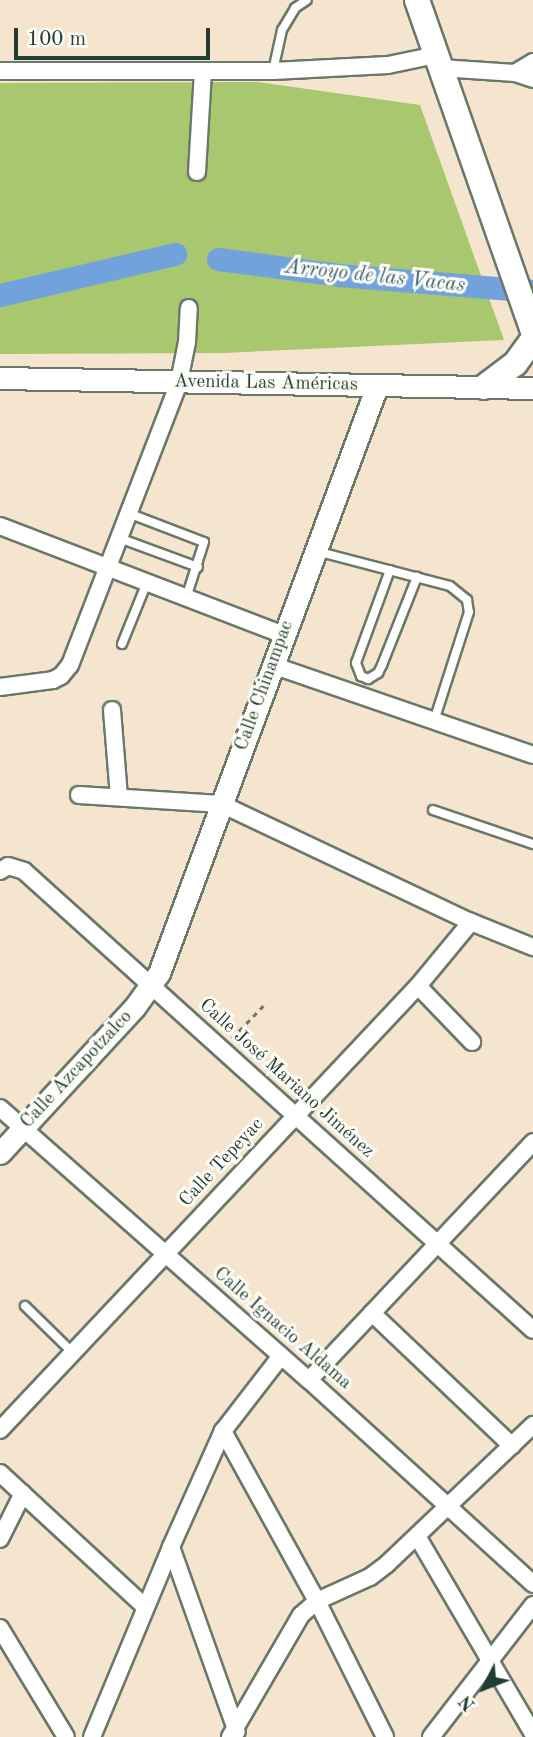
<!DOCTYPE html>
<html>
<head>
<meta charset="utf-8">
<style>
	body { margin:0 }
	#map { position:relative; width:533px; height:1737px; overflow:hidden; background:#f6e5ce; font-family:"Old Standard TT",serif }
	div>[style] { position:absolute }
	.green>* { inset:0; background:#a8c76e }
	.river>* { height:23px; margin:-11.5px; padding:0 11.5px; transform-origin:11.5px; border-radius:11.5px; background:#72a2dc }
	.path>* { height:2.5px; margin-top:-1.25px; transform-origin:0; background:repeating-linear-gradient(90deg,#6a786a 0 5px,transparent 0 10px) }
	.roads { filter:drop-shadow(2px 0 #6a786a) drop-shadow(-2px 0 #6a786a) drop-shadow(0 2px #6a786a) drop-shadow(0 -2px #6a786a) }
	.lane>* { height:8px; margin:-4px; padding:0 4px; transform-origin:4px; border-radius:4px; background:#fff }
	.street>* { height:16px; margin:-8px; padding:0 8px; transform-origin:8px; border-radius:8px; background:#fff }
	.secondary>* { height:21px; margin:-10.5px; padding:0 10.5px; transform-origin:10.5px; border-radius:10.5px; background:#fff }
	.primary>* { height:24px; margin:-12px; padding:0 12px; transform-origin:12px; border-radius:12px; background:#fff }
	span { translate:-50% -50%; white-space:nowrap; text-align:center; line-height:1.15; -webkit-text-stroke:6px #fdfcf7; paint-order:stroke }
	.street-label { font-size:19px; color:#1f3d34 }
	.water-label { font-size:21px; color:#3c606f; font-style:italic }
	.north { position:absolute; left:449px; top:1653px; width:70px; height:70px; -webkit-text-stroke:5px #fdfcf7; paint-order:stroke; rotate:228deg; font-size:19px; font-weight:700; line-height:28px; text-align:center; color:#1f3d34 }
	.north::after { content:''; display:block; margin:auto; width:24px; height:32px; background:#1f3d34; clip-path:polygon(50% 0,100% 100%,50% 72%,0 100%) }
	.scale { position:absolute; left:14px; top:28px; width:196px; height:32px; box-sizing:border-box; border:4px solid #1f3d34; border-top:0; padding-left:9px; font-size:21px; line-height:24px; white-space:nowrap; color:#1f3d34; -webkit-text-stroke:5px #fdfcf7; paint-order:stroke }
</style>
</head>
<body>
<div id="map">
	<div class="green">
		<i style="clip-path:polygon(258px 82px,420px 105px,504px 340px,224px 353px,0 354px,0 83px)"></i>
	</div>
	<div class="river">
		<i style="left:218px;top:259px;width:122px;rotate:7.5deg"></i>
		<i style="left:339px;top:275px;width:195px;rotate:4.7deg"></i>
		<i style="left:0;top:295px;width:180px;rotate:-13.2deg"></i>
	</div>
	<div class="path">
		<i style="left:232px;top:1038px;width:45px;rotate:-45.9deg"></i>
	</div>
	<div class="roads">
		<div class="lane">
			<i style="left:273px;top:71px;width:42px;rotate:-77.6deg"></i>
			<i style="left:282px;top:30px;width:26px;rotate:-59deg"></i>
			<i style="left:295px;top:8px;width:14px;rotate:-34deg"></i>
			<i style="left:128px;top:513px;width:81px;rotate:20.9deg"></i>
			<i style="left:204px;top:542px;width:59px;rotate:107.8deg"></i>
			<i style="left:119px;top:538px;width:84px;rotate:20.2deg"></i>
			<i style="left:316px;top:551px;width:138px;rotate:14.6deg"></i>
			<i style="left:450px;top:586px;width:22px;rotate:39deg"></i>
			<i style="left:467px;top:600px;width:12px;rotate:81deg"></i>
			<i style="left:469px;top:612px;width:114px;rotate:107.8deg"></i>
			<i style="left:390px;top:570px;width:99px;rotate:110.1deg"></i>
			<i style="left:356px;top:663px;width:14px;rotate:69deg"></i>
			<i style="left:361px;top:676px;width:8px;rotate:23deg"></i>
			<i style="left:368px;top:679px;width:12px;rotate:-31deg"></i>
			<i style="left:378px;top:673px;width:9px;rotate:-63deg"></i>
			<i style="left:382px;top:665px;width:95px;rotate:-68.3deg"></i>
			<i style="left:122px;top:644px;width:67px;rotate:-68deg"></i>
			<i style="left:433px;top:810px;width:106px;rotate:18.8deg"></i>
			<i style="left:25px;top:1306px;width:67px;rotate:44.4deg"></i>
		</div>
		<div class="street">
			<i style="left:533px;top:62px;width:21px;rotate:149deg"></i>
			<i style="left:515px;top:73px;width:19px;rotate:18deg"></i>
			<i style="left:441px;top:68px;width:74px;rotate:3.9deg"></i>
			<i style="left:0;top:71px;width:273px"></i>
			<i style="left:273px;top:71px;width:115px;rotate:-3deg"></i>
			<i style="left:388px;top:65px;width:49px;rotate:-11.8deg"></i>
			<i style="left:197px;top:172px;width:101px;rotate:-86.6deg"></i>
			<i style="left:0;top:526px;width:304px;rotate:21deg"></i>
			<i style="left:272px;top:665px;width:276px;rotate:19deg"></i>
			<i style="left:0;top:687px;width:53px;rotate:-7.5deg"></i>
			<i style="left:53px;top:680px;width:9px;rotate:-27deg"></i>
			<i style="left:61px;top:676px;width:14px;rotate:-51deg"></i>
			<i style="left:70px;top:665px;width:303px;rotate:-68.9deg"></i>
			<i style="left:179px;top:382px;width:41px;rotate:-78.7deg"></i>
			<i style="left:187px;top:342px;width:34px;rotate:-87deg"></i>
			<i style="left:112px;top:710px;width:87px;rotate:85.4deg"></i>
			<i style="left:79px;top:795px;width:142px;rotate:3.6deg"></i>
			<i style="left:221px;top:804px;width:276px;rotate:25.3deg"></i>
			<i style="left:471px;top:922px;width:67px;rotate:22deg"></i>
			<i style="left:0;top:871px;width:9px;rotate:-32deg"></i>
			<i style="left:8px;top:866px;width:17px;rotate:17deg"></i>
			<i style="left:24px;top:871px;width:685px;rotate:42.04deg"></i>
			<i style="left:418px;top:986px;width:78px;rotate:46deg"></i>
			<i style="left:0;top:1108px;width:412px;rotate:41.4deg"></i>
			<i style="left:309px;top:1380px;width:303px;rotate:42.3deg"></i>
			<i style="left:372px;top:1313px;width:193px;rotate:43.5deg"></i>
			<i style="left:309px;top:1380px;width:327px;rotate:-46.7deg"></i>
			<i style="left:0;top:1430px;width:610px;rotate:-46.73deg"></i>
			<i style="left:418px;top:986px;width:83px;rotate:-50.4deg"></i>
			<i style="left:223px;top:1431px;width:194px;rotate:61.1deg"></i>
			<i style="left:317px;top:1601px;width:152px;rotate:63.4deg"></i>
			<i style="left:0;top:1473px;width:197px;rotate:42.7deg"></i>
			<i style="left:417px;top:1536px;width:229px;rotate:59.6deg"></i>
			<i style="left:0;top:1539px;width:51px;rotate:-63.4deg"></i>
			<i style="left:171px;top:1547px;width:196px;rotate:70.4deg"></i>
			<i style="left:0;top:1628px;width:127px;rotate:58.8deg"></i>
			<i style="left:92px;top:1737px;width:206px;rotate:-67.4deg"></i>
			<i style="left:171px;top:1547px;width:127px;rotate:-65.9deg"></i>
			<i style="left:223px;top:1431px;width:95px;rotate:-52.3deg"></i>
			<i style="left:230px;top:1737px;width:141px;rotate:-59.8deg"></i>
			<i style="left:301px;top:1615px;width:21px;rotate:-41deg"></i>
			<i style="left:317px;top:1601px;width:58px;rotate:-24.4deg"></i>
			<i style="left:370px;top:1577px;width:21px;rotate:-37deg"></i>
			<i style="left:387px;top:1564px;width:202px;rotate:-43.6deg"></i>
			<i style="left:431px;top:1737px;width:167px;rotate:-52.3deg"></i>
		</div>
		<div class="secondary">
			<i style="left:0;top:378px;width:533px;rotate:1.07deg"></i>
			<i style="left:0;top:1153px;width:197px;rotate:-47.3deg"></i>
			<i style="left:134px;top:1008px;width:43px;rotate:-54.5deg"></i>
			<i style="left:159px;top:973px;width:626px;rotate:-69.63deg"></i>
		</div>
		<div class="primary">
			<i style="left:417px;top:0;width:351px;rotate:70.7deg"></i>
			<i style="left:484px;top:387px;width:39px;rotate:-37deg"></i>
			<i style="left:515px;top:364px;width:31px;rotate:-54deg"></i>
		</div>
	</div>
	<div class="street-label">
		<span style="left:266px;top:384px;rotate:1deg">Avenida Las Américas</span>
		<span style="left:265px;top:686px;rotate:-70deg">Calle Chinampac</span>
		<span style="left:77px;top:1070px;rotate:-47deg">Calle Azcapotzalco</span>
		<span style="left:286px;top:1079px;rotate:42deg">Calle José Mariano Jiménez</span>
		<span style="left:222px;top:1163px;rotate:-47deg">Calle Tepeyac</span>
		<span style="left:282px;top:1329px;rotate:41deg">Calle Ignacio Aldama</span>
	</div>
	<div class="water-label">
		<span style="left:375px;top:277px;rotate:6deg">Arroyo de las Vacas</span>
	</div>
	<div class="north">N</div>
	<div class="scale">100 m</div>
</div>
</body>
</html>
